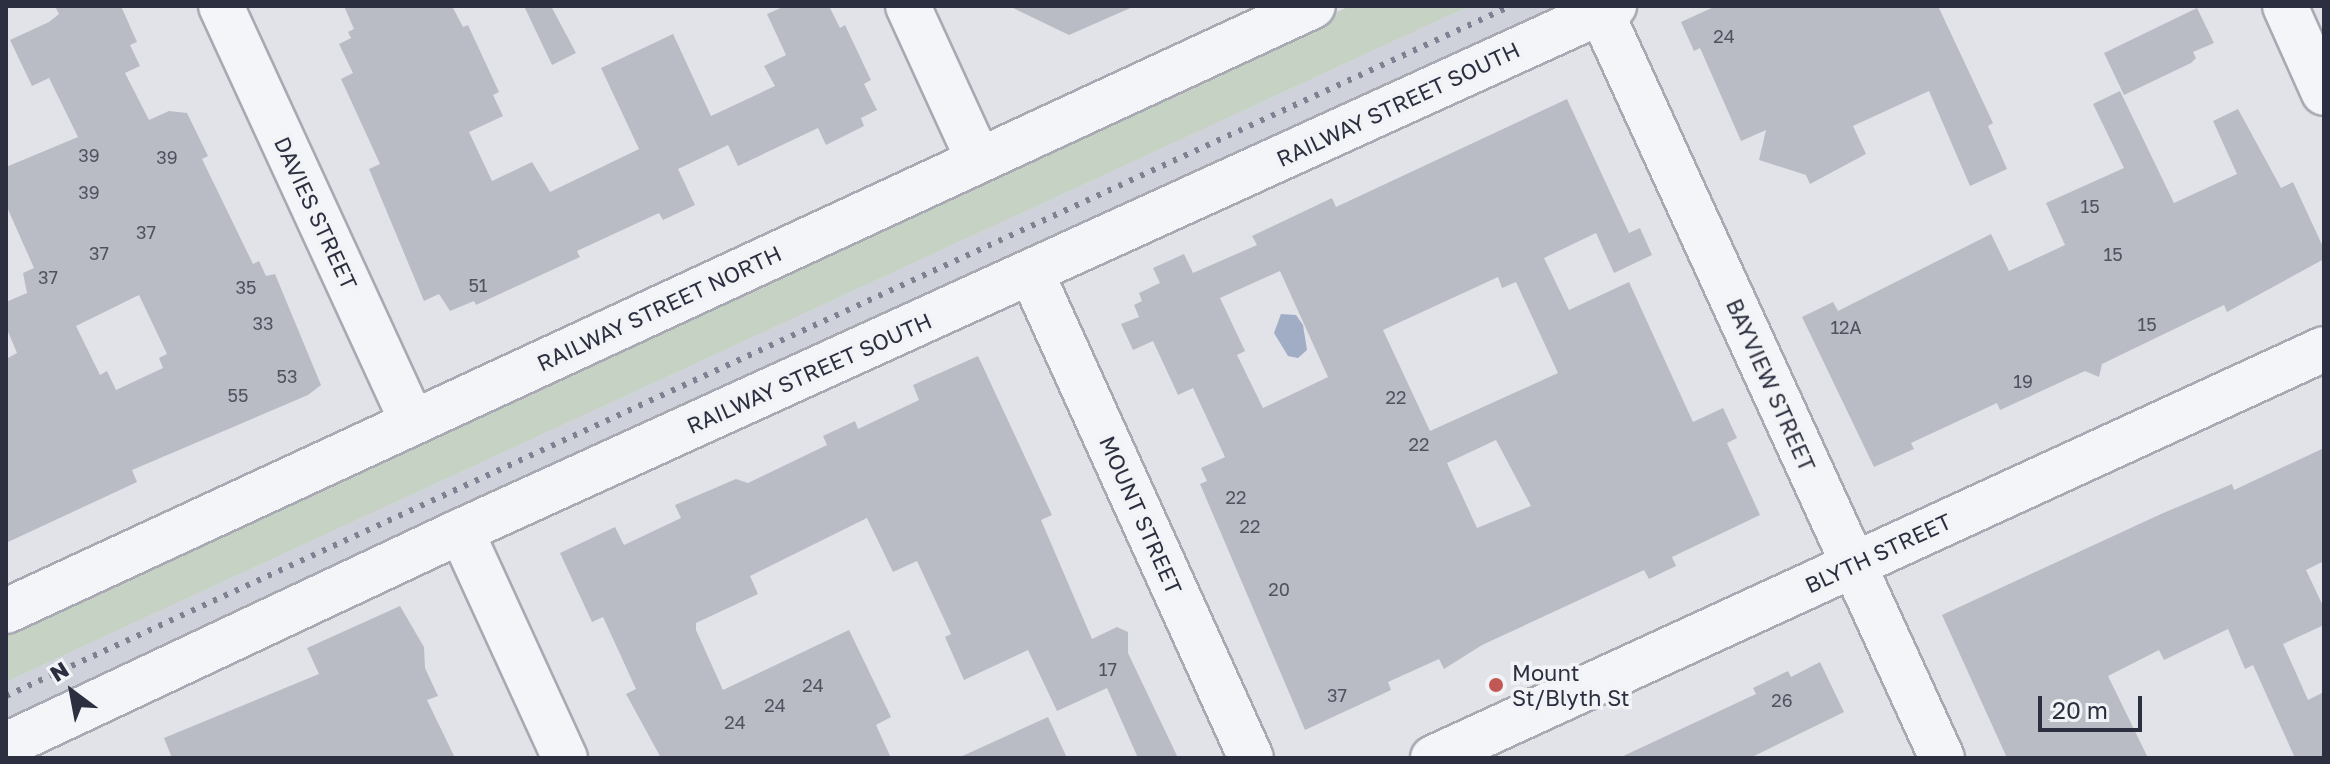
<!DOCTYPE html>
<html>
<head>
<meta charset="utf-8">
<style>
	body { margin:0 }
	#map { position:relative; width:2330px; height:764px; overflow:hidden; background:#e2e3e9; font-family:"Golos Text",sans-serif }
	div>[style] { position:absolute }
	.built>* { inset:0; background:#d0d2db }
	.green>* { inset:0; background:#c5d2c4 }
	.water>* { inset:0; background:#a1acc5 }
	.building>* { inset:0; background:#babcc5 }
	.roads { filter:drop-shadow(2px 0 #a8a9b3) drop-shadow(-2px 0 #a8a9b3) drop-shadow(0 2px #a8a9b3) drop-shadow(0 -2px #a8a9b3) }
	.minor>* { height:44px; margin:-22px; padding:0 22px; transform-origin:22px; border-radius:22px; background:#f4f5f8 }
	.rail>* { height:6px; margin-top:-3px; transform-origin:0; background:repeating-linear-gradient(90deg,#7d8191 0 4px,transparent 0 12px) }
	.dots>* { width:22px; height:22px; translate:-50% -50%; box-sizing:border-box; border:4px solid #f1f3f6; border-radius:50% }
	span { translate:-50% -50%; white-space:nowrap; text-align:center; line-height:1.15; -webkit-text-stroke:7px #f1f3f6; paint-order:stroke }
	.number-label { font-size:18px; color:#505260 }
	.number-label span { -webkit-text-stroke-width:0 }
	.street-label { font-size:22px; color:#2c2f3f }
	.poi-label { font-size:22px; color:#2c2f3f }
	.left { translate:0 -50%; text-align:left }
	.frame { position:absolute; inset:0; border:8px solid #2c2f3f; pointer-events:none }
	.north { position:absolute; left:32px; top:652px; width:80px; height:80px; -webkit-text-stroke:6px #f1f3f6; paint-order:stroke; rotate:328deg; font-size:22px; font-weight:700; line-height:32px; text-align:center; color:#2c2f3f }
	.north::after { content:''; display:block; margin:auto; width:28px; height:36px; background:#2c2f3f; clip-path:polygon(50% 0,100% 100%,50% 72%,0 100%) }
	.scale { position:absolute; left:2038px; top:696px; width:104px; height:36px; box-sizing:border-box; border:4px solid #2c2f3f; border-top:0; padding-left:10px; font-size:24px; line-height:28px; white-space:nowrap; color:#2c2f3f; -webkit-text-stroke:6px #f1f3f6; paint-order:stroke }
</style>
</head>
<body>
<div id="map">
	<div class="built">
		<i style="clip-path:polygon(1470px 6px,1565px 6px,6px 719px,6px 682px)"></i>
	</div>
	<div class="green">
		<i style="clip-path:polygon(1350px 6px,1470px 6px,6px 682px,6px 633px,170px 559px,395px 444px)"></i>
	</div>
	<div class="water">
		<i style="clip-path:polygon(1281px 314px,1296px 315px,1303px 325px,1307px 350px,1298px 358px,1288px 356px,1274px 333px)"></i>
	</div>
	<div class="building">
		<i style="clip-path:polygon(evenodd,55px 6px,121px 6px,137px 42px,130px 45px,140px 66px,125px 73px,149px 120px,169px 111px,187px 113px,208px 156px,202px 159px,253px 264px,259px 261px,266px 276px,275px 274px,321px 385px,308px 395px,132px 470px,137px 482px,6px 543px,6px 359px,17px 353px,6px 327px,6px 302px,27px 293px,23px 273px,34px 268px,6px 205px,6px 167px,78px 137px,49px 78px,32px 86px,10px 40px,49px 22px,59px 14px,55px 6px,139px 295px,167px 354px,159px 358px,163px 368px,116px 390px,107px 371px,100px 375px,76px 326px,139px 295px)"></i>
		<i style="clip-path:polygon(344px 6px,452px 6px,463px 27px,468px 25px,499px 92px,493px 95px,503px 116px,469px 132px,492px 181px,532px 162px,550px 192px,639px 149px,601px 68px,673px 34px,711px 116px,775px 86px,764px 66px,786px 55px,767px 14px,785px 6px,829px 6px,840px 28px,845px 25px,871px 80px,864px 84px,877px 110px,861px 118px,864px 126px,826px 145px,818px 128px,738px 166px,728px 145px,678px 169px,695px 205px,663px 220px,659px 213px,577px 251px,580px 257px,476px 305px,474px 301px,450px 311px,439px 294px,424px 301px,369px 169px,380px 164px,341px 79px,353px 73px,339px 44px,351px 38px,348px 32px,354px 29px)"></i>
		<i style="clip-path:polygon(524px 6px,551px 6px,576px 53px,552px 65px)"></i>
		<i style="clip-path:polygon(1009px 6px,1135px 6px,1069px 35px)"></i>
		<i style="clip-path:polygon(1716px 6px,1938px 6px,1993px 123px,1988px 126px,2007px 169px,1970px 186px,1929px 91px,1853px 126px,1866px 154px,1810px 184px,1806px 175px,1759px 160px,1766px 130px,1741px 141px,1700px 48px,1694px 51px,1681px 22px)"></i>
		<i style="clip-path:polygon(2197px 8px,2214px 43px,2193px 52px,2196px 58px,2191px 63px,2124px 95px,2104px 53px)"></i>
		<i style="clip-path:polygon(2120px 91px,2174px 203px,2237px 174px,2213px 121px,2238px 109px,2281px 188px,2293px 182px,2324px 249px,2324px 259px,2227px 312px,2224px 305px,2102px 364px,2099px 377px,2085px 371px,2000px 410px,1997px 403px,1911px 443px,1914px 449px,1874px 467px,1802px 317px,1833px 302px,1838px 311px,1991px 234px,2009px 271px,2065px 245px,2046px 203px,2124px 168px,2093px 104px)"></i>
		<i style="clip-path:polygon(evenodd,1567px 99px,1629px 233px,1640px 228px,1652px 255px,1614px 273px,1596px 233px,1544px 258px,1569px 310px,1629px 282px,1693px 422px,1723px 408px,1737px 438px,1727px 443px,1760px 515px,1672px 557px,1676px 566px,1649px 579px,1644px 570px,1482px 645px,1444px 669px,1439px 659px,1388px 682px,1391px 690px,1305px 730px,1200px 484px,1207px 481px,1201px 468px,1225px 457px,1193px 388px,1178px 395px,1153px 341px,1133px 350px,1121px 324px,1139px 317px,1134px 305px,1142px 301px,1139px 293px,1160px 283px,1153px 268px,1184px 254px,1193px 273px,1257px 245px,1252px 236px,1332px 198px,1336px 207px,1567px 99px,1280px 271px,1328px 377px,1263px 408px,1237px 355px,1245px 351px,1220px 298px,1280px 271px,1567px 99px,1498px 277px,1502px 288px,1516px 282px,1558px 373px,1430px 431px,1383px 330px,1498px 277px,1567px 99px,1496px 440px,1531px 506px,1477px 528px,1447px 463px,1496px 440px)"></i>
		<i style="clip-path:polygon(978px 356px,1052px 515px,1041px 520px,1092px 639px,1117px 627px,1128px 632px,1128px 653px,1178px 758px,1138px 758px,1107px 688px,1057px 711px,1028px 650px,964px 680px,945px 637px,951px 634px,917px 561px,893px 572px,867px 518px,750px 576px,758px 594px,696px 623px,696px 630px,723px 690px,849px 630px,891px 717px,876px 725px,891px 758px,661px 758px,626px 694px,636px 689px,603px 617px,592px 622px,560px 553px,615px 527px,624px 545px,681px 518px,675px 505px,736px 479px,748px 483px,827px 445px,823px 436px,855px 421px,858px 429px,919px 400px,913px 385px)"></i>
		<i style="clip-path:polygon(2324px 448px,2324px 561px,2306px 570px,2324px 608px,2324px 625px,2283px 644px,2308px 700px,2324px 692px,2324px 758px,2295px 758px,2253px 665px,2245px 669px,2228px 629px,2164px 660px,2159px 650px,2108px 676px,2148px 758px,2007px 758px,1942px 615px,2161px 514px,2232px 484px,2234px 490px)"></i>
		<i style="clip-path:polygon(400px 606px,424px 647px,425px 668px,438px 696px,427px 700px,455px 758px,172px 758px,164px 738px,319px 674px,307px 648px)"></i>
		<i style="clip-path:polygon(1820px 662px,1844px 712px,1750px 758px,1619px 758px,1756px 694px,1753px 688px,1788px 671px,1791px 677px)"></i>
		<i style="clip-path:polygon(1048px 717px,1067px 758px,958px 758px)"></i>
	</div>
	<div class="roads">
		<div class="minor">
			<i style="left:221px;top:6px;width:457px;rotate:65.3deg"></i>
			<i style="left:908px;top:6px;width:168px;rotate:65.4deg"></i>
			<i style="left:2285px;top:6px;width:95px;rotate:65.9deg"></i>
			<i style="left:1601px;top:12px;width:820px;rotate:65.43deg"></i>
			<i style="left:1031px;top:272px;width:533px;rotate:65.64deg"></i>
			<i style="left:461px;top:531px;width:250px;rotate:65.4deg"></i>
			<i style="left:6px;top:611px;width:1440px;rotate:-24.84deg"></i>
			<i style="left:6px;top:745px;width:503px;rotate:-25.19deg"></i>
			<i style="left:461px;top:531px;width:1267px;rotate:-24.48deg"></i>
			<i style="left:1433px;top:758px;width:980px;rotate:-24.66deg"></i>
		</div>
	</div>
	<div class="rail">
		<i style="left:6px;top:696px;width:1656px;rotate:-24.63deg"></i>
	</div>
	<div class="dots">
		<i style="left:1496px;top:685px;background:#c05855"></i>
	</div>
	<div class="number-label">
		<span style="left:1724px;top:36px">24</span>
		<span style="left:89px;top:155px">39</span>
		<span style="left:167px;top:157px">39</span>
		<span style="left:89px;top:192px">39</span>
		<span style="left:2090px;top:206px">15</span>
		<span style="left:146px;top:232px">37</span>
		<span style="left:99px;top:253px">37</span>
		<span style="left:2113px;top:254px">15</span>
		<span style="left:48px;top:277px">37</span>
		<span style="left:478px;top:285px">51</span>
		<span style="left:246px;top:287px">35</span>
		<span style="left:263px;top:323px">33</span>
		<span style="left:2147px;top:324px">15</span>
		<span style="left:1846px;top:327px">12A</span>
		<span style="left:287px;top:376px">53</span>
		<span style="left:2023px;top:381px">19</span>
		<span style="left:238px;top:395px">55</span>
		<span style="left:1396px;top:397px">22</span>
		<span style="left:1419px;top:444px">22</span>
		<span style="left:1236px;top:497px">22</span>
		<span style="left:1250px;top:526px">22</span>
		<span style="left:1279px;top:589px">20</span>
		<span style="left:1108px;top:669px">17</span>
		<span style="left:813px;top:685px">24</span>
		<span style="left:1337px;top:695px">37</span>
		<span style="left:1782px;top:700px">26</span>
		<span style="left:775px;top:705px">24</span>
		<span style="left:735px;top:722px">24</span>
	</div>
	<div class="street-label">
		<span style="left:1398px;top:104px;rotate:-25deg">RAILWAY STREET SOUTH</span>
		<span style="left:316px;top:213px;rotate:65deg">DAVIES STREET</span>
		<span style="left:659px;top:308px;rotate:-25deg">RAILWAY STREET NORTH</span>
		<span style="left:809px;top:373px;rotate:-24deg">RAILWAY STREET SOUTH</span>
		<span style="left:1771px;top:385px;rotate:66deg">BAYVIEW STREET</span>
		<span style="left:1141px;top:515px;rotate:66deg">MOUNT STREET</span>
		<span style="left:1878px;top:553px;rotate:-25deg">BLYTH STREET</span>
	</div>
	<div class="poi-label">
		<span class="left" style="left:1512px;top:685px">Mount<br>St/Blyth St</span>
	</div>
	<div class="frame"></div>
	<div class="north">N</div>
	<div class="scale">20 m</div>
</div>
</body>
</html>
